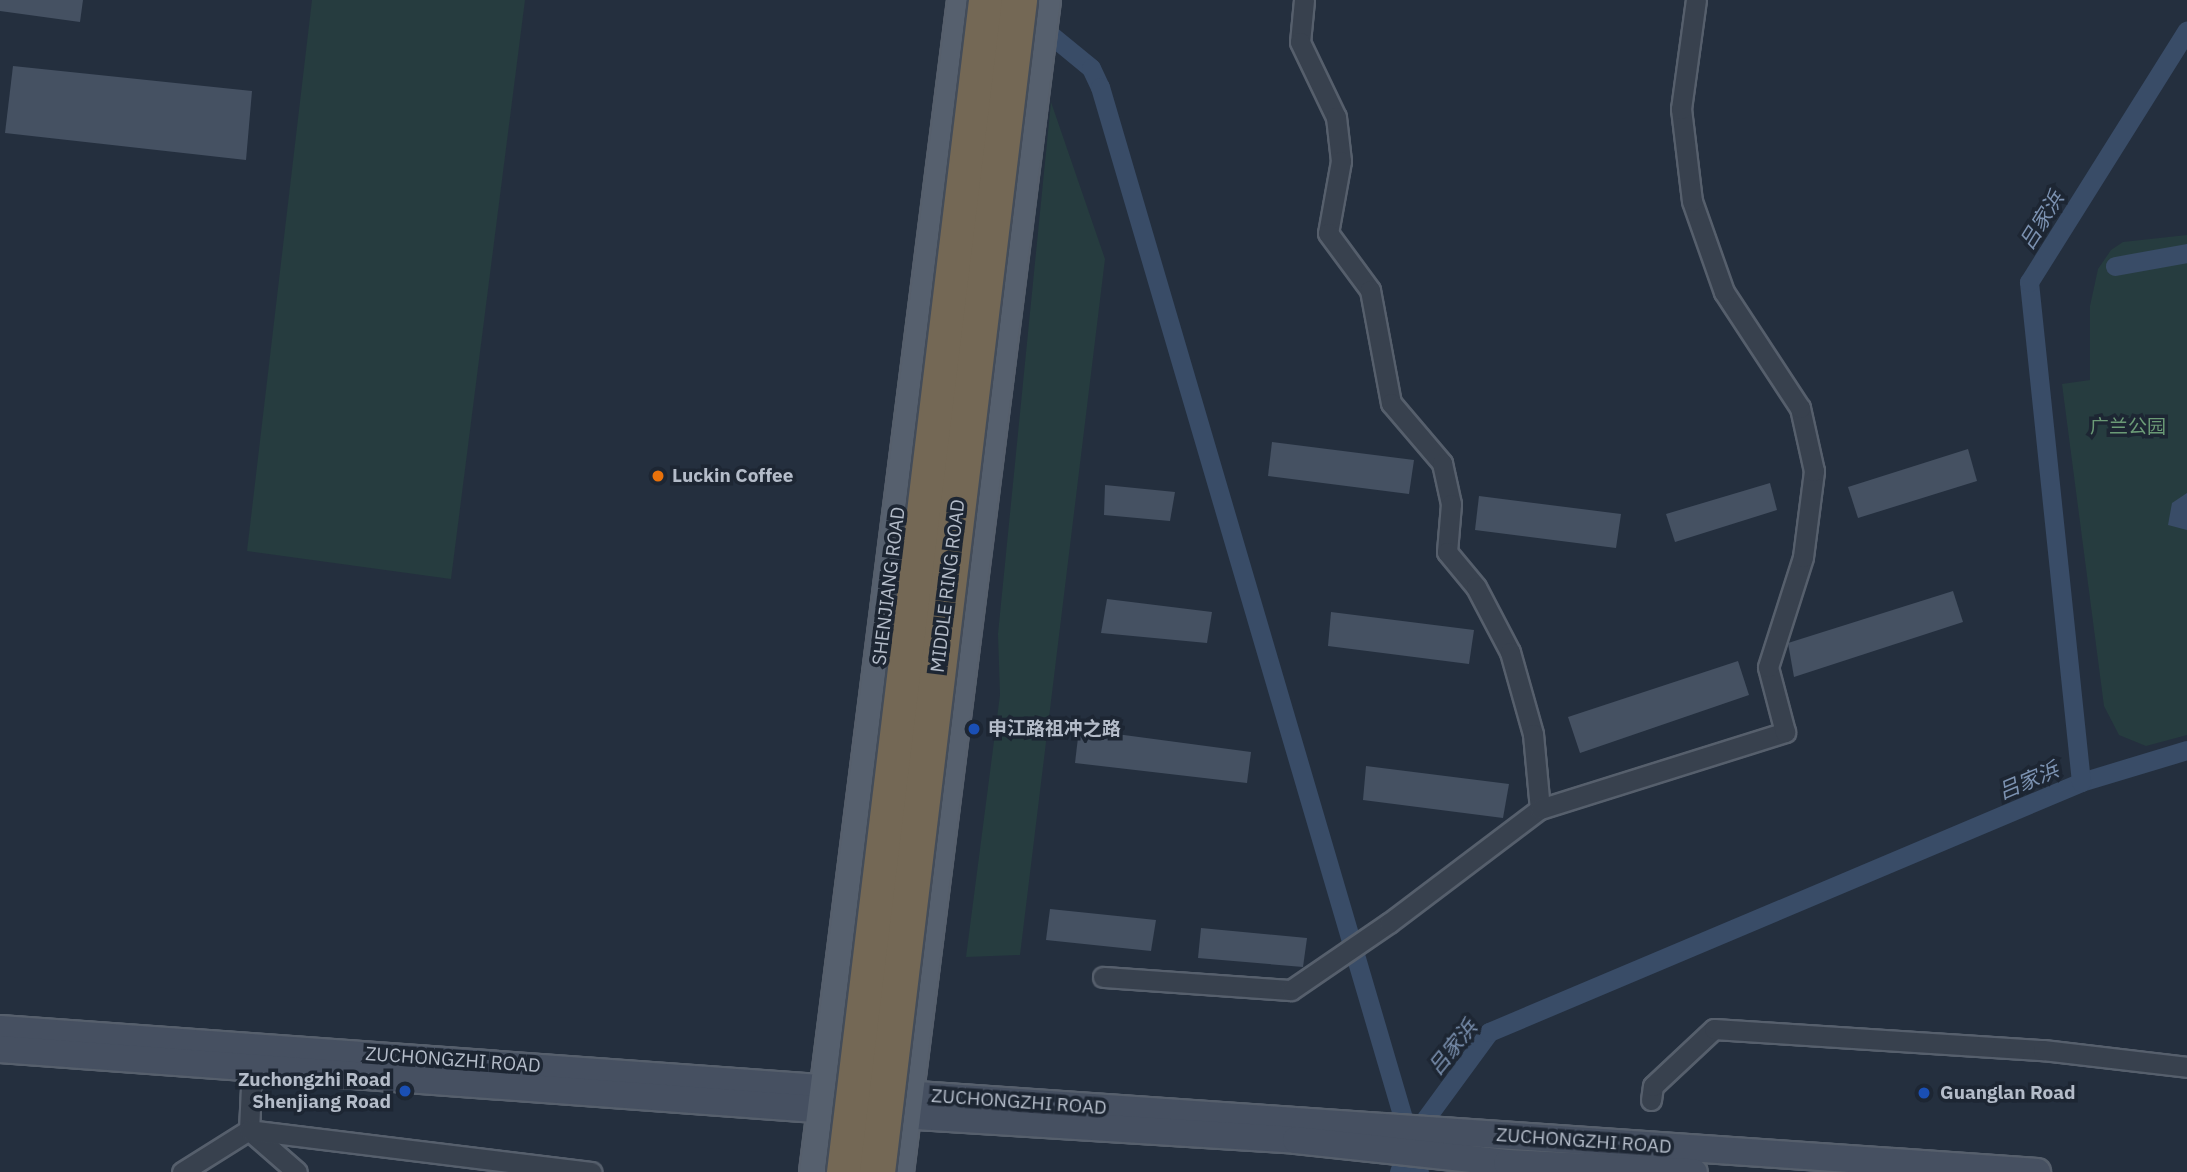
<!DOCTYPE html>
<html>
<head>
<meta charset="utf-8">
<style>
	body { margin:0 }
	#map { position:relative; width:2187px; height:1172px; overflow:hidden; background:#242f3e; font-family:"IBM Plex Sans","Noto Sans SC",sans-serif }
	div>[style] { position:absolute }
	.green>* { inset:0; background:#263c3f }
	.water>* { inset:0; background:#394c67 }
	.canal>* { height:19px; margin:-9.5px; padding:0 9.5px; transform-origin:9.5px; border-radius:9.5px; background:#394c67 }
	.building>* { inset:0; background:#455162 }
	.roads { filter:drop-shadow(2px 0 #565f6c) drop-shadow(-2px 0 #565f6c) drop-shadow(0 2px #565f6c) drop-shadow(0 -2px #565f6c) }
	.street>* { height:19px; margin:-9.5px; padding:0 9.5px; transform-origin:9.5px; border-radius:9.5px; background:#38414e }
	.secondary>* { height:26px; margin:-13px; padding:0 13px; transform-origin:13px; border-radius:13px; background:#465061 }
	.primary>* { height:30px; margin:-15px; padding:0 15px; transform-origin:15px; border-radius:15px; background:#56606e }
	.bridges { filter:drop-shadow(2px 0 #434c59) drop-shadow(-2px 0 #434c59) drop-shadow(0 2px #434c59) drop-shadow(0 -2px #434c59) }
	.highway-bridge>* { height:35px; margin:-17.5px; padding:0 17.5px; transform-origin:17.5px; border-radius:17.5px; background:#746855 }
	.dots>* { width:19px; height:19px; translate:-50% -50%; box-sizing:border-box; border:4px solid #1d2633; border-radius:50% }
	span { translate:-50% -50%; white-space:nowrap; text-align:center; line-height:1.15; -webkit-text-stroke:7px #1d2633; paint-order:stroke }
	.park-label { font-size:19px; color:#6b9a76 }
	.poi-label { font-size:19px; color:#b4bcc9; font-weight:700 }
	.left { translate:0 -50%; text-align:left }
	.right { translate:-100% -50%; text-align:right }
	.street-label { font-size:19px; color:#b4bcc9 }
	.water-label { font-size:21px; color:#7c92b1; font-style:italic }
</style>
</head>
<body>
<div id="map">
	<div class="green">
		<i style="clip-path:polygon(312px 0,525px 0,451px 579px,247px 551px)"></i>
		<i style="clip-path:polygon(1051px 102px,1105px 259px,1020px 955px,966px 957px,1000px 695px,998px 634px)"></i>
		<i style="clip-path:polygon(2187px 235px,2187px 735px,2146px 746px,2119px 735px,2104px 706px,2062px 384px,2090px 380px,2090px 306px,2098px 269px,2111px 250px,2123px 242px)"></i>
	</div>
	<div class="water">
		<i style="clip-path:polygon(2187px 493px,2187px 530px,2168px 525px,2172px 503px)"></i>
	</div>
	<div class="canal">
		<i style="left:1035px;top:22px;width:72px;rotate:39.4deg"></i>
		<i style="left:1091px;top:68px;width:21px;rotate:65deg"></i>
		<i style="left:1100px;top:87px;width:1131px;rotate:73.62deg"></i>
		<i style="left:2115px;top:266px;width:73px;rotate:-10.2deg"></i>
		<i style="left:2081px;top:782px;width:111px;rotate:-16.8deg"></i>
		<i style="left:1399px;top:1172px;width:34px;rotate:-71deg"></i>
		<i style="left:1410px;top:1140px;width:134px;rotate:-53.8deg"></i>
		<i style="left:1489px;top:1032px;width:643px;rotate:-22.89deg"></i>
		<i style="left:2081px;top:782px;width:503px;rotate:-95.94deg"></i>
		<i style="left:2029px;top:282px;width:297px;rotate:-57.9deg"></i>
	</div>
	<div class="building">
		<i style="clip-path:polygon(0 0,83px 0,80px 22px,0 11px)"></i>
		<i style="clip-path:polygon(13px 66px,252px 91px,246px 160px,5px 133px)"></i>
		<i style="clip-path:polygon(1272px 442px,1414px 460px,1409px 494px,1268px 476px)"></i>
		<i style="clip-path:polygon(1968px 449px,1977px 481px,1858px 518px,1848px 487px)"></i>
		<i style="clip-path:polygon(1770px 483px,1777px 510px,1675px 542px,1666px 514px)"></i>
		<i style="clip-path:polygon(1105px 485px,1175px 492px,1170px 521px,1104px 515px)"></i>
		<i style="clip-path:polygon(1479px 496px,1621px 514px,1616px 548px,1475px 530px)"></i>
		<i style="clip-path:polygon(1953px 591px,1963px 622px,1794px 677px,1788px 643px)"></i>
		<i style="clip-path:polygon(1107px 599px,1212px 612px,1207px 643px,1101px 633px)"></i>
		<i style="clip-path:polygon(1331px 612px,1474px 630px,1469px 664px,1328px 646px)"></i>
		<i style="clip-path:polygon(1738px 661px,1749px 695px,1580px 753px,1568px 717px)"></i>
		<i style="clip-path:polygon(1079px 729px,1251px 752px,1247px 783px,1075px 763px)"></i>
		<i style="clip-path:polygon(1366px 766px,1509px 784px,1503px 818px,1363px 800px)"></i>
		<i style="clip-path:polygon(1050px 909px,1156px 920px,1151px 951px,1046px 940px)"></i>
		<i style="clip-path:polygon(1201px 928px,1307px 938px,1303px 967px,1198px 958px)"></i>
	</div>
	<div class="roads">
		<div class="street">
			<i style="left:1304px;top:0;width:42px;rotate:95.4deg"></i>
			<i style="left:1300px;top:42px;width:83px;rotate:64.4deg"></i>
			<i style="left:1336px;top:117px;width:44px;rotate:83.5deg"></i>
			<i style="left:1341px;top:161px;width:73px;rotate:100.2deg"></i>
			<i style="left:1328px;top:233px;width:71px;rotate:53.6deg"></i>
			<i style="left:1370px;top:290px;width:115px;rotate:79.5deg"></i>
			<i style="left:1391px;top:403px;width:79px;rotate:49.6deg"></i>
			<i style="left:1442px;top:463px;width:42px;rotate:77.6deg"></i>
			<i style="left:1451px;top:504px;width:48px;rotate:94.8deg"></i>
			<i style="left:1447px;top:552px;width:45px;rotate:50.4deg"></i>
			<i style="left:1476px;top:587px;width:73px;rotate:62.4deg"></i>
			<i style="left:1510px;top:652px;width:85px;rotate:74.3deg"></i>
			<i style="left:1533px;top:734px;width:75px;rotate:84.7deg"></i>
			<i style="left:1103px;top:977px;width:188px;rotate:4deg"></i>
			<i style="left:1291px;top:990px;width:119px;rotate:-34.4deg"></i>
			<i style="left:1389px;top:923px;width:189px;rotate:-37.1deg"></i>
			<i style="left:1540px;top:809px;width:257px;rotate:-17.4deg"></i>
			<i style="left:1785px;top:732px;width:67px;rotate:-104.7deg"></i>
			<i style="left:1768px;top:667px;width:115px;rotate:-72.3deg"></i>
			<i style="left:1803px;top:557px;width:87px;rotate:-82.7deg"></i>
			<i style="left:1814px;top:471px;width:65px;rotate:-102.5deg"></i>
			<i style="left:1800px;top:408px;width:139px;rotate:-123.2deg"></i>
			<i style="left:1724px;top:292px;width:96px;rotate:-109.4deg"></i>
			<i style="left:1692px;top:201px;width:93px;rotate:-96.8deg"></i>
			<i style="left:1681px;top:109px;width:110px;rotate:-82.2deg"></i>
			<i style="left:1651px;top:1100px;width:14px;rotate:-82deg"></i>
			<i style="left:1653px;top:1086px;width:83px;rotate:-43.1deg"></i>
			<i style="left:1714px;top:1029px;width:330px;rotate:3.7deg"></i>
			<i style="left:2043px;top:1050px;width:145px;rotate:6.7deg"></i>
			<i style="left:249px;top:1130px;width:63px;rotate:-87.3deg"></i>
			<i style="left:250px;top:1131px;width:62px;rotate:41.1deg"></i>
			<i style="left:182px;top:1172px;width:79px;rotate:-32.1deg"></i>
			<i style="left:249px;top:1130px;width:345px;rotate:7deg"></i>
		</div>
		<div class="secondary">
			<i style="left:0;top:1029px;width:849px;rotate:4.12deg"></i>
			<i style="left:0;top:1049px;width:845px;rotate:4.21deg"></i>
			<i style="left:888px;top:1093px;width:1152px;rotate:3.93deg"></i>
			<i style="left:885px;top:1114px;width:412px;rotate:3.6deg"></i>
			<i style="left:1296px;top:1140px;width:212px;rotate:6.2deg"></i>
			<i style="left:1507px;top:1163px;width:187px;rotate:2.8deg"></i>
		</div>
		<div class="primary">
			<i style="left:815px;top:1172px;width:1181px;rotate:-82.8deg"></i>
			<i style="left:898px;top:1172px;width:1181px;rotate:-82.85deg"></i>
		</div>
	</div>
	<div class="bridges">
		<div class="highway-bridge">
			<i style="left:844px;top:1172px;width:1181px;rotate:-83.09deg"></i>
			<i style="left:877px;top:1172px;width:1181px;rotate:-83.09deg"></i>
		</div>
	</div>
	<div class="dots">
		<i style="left:658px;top:476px;background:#e8710a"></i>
		<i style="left:974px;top:729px;background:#1a4fb4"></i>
		<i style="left:405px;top:1091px;background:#1a4fb4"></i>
		<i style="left:1924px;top:1093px;background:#1a4fb4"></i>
	</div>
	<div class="park-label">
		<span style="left:2128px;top:427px">广兰公园</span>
	</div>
	<div class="poi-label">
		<span class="left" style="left:672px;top:476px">Luckin Coffee</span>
		<span class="left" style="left:988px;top:729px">申江路祖冲之路</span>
		<span class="right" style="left:391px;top:1091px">Zuchongzhi Road<br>Shenjiang Road</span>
		<span class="left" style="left:1940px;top:1093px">Guanglan Road</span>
	</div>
	<div class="street-label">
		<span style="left:889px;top:586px;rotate:-83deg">SHENJIANG ROAD</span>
		<span style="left:948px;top:586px;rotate:-83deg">MIDDLE RING ROAD</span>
		<span style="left:453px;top:1060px;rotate:4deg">ZUCHONGZHI ROAD</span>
		<span style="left:1019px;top:1102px;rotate:4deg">ZUCHONGZHI ROAD</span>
		<span style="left:1584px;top:1141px;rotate:4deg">ZUCHONGZHI ROAD</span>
	</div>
	<div class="water-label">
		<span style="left:2041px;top:220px;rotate:-58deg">吕家浜</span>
		<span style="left:2028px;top:780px;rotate:-23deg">吕家浜</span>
		<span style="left:1452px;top:1047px;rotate:-51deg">吕家浜</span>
	</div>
</div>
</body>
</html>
